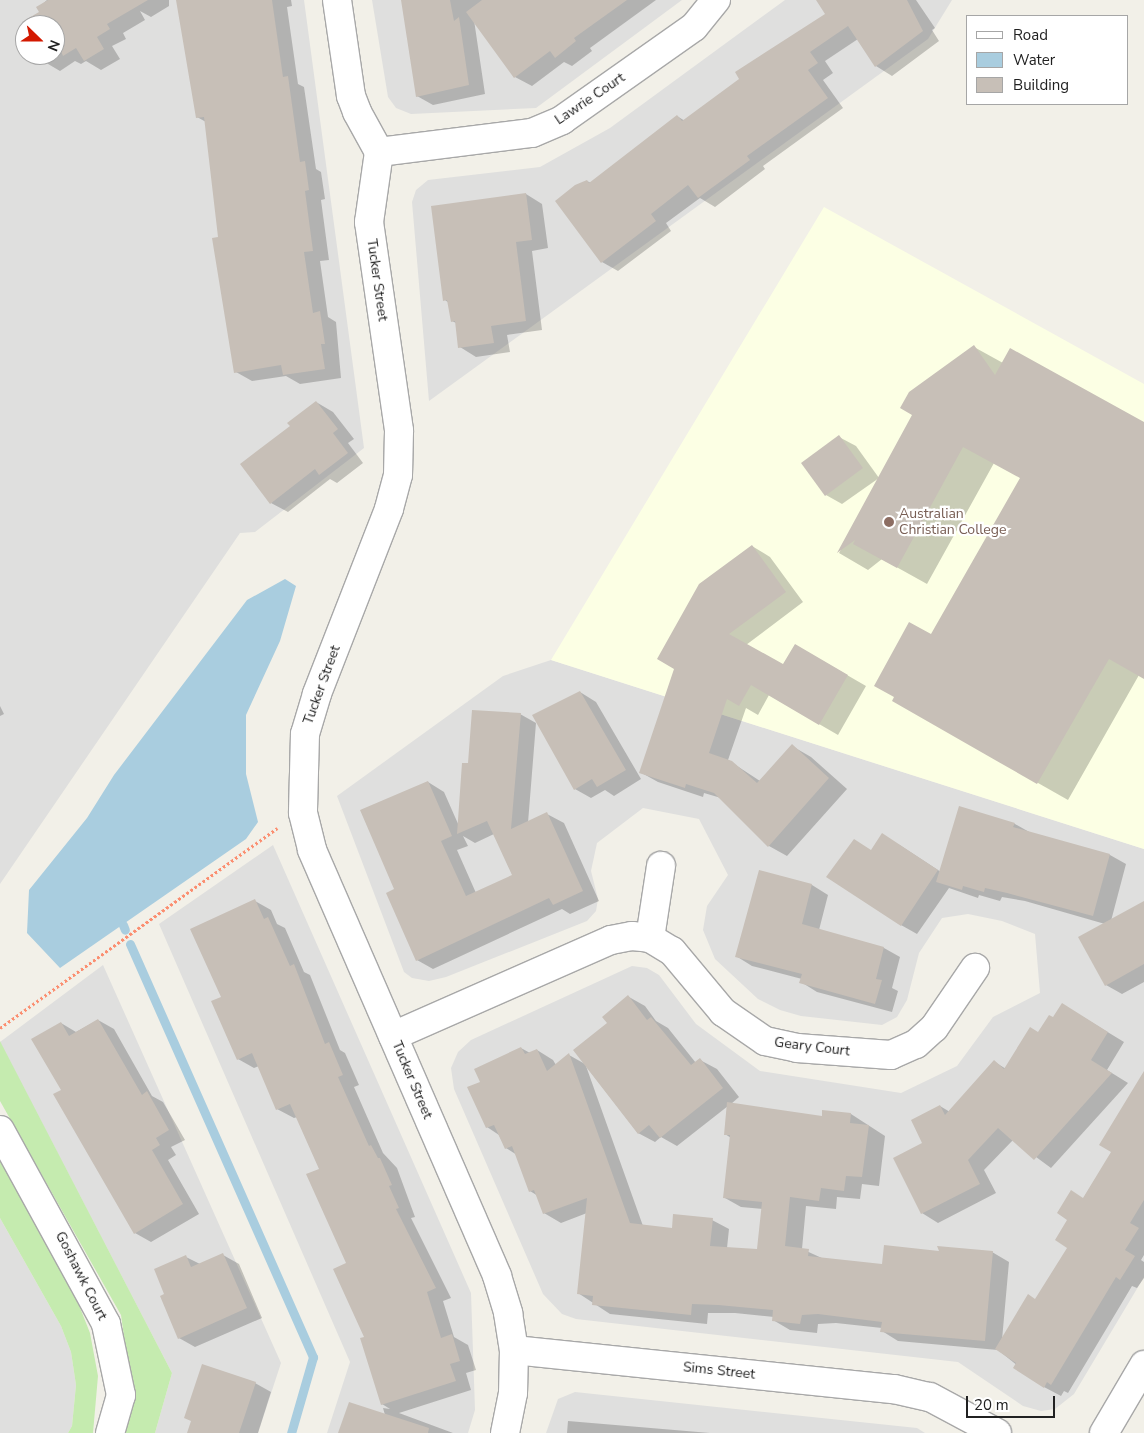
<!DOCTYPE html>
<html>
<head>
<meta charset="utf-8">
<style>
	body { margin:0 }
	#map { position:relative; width:1144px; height:1433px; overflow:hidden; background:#f2f0e8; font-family:"Nunito Sans",sans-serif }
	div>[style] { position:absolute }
	.residential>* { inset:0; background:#dfdfde }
	.education>* { inset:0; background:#fcffe4 }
	.grass>* { inset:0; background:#c5ebaf }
	.water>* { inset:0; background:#a9cddf }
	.shadow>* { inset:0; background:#0003 }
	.stream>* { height:9px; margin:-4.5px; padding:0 4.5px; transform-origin:4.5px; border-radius:4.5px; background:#a9cddf }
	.building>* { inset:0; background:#c7bfb7 }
	.path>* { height:3px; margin-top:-1.5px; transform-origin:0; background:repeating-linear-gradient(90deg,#fb8e70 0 2.5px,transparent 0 5px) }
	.roads { filter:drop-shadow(1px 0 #a8a8a8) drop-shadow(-1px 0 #a8a8a8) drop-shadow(0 1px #a8a8a8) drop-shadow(0 -1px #a8a8a8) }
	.street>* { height:28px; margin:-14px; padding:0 14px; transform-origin:14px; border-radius:14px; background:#fff }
	.dots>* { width:14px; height:14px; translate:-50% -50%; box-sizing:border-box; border:2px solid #fff; border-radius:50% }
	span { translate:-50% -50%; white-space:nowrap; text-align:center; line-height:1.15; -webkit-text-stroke:4.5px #fff; paint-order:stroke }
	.street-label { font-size:14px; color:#212121 }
	.education-label { font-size:14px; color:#785e54 }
	.left { translate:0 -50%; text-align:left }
	.legend { position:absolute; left:966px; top:15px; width:162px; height:90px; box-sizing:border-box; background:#fff; border:1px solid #a6a6a6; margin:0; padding:6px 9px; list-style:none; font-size:15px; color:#212121 }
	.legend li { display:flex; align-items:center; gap:10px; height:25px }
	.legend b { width:25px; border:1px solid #a6a6a6 }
	.north { position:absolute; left:15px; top:15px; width:50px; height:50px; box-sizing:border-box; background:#fff; border:1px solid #a6a6a6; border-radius:50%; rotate:112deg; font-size:14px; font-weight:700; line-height:20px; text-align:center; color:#212121 }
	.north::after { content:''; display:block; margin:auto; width:18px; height:22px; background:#d31900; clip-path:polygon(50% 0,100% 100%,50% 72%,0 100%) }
	.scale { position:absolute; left:966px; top:1396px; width:89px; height:22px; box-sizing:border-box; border:2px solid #212121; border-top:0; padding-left:6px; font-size:15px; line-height:18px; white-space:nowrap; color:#212121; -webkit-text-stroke:4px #fff; paint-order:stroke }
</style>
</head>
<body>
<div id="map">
	<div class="residential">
		<i style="clip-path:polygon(evenodd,0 0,304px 0,364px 448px,255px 532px,240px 533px,0 884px,0 0,25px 25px,55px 25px,55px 55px,25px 55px,25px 25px)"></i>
		<i style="clip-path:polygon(372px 0,682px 0,536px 108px,411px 114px,396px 108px,388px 97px)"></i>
		<i style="clip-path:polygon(785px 0,952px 0,928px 39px,429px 401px,412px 202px,416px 190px,428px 180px,540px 167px,610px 128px)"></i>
		<i style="clip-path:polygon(551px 660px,1144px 849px,1144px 1277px,1074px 1394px,1055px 1409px,1041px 1411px,1023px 1406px,958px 1362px,576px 1319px,562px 1314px,543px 1294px,454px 1089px,451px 1068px,458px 1052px,471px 1040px,632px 966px,647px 968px,659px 975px,696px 1024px,760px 1071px,901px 1093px,957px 1066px,993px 1017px,1040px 993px,1035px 934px,1002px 921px,968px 914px,942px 918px,919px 953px,907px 1000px,897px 1017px,882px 1025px,801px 1016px,780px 1010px,758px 999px,715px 959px,703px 930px,707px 906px,728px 875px,699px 819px,643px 808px,597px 843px,591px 871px,598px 899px,596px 911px,587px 921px,446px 977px,429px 981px,412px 978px,404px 972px,337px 796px,503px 676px)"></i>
		<i style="clip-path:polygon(273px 845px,471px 1293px,475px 1410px,468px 1433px,327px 1433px,350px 1362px,159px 924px)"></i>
		<i style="clip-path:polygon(103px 965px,281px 1363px,258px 1433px,155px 1433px,172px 1373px,0 1042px)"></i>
		<i style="clip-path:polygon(0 1218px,61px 1326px,71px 1352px,76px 1385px,72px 1426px,68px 1433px,0 1433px)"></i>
		<i style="clip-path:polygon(575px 1392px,917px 1428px,925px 1433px,546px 1433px,558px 1399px)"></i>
	</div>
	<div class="education">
		<i style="clip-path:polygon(824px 207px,1144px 384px,1144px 849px,551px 660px)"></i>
	</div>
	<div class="grass">
		<i style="clip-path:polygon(0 1041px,172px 1373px,155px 1433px,125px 1433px,132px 1394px,121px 1315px,0 1101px)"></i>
		<i style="clip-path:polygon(0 1161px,73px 1290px,90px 1333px,98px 1376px,93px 1433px,68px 1433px,72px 1426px,76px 1385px,71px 1352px,61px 1326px,0 1218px)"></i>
	</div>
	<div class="water">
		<i style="clip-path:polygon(285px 579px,296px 586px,280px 641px,246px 715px,246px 774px,258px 822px,246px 839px,60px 968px,27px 933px,29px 890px,87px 818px,114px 775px,247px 600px)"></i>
	</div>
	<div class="shadow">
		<i style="clip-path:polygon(47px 0,169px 0,169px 6px,151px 17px,140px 11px,145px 20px,123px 33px,126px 39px,112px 46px,120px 59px,101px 70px,86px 61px,81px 64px,75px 61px,60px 71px,43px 61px,40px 55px,55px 55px,55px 25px,38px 8px)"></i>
		<i style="clip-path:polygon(180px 0,291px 0,292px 6px,287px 7px,298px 84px,304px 87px,316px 169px,321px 172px,325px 199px,321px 200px,329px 260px,320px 261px,328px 317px,336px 322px,341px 378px,300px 384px,286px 376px,252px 381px,236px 372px,206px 122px,197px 117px)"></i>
		<i style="clip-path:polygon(402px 0,656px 0,590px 48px,592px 51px,572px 66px,564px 62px,532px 86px,515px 77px,474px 20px,485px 94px,433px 105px,417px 96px)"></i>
		<i style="clip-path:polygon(826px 0,916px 0,935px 28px,932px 30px,939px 41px,892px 76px,876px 66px,858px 39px,825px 61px,833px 73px,823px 80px,843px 108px,763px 166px,765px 169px,715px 207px,700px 198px,666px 223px,671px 231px,618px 271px,602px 262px,587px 181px,591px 183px,677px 116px,685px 121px,827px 14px)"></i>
		<i style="clip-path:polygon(526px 194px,542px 204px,548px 248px,532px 251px,542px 330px,507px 335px,510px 352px,476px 357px,460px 347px,456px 323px,452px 321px,449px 303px,445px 300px)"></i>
		<i style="clip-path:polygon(974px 347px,1003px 363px,1144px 423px,1144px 678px,1139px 675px,1068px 800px,894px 701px,1021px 478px,994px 463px,927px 584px,882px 559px,868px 570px,839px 553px,914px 415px)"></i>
		<i style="clip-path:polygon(316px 402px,333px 412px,354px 439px,348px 443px,363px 463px,337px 483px,330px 479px,288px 512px,271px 503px,292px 426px)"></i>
		<i style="clip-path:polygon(839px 437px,856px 446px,879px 478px,842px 504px,826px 495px)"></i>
		<i style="clip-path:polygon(752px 546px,770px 557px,803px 602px,746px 645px,783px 666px,795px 645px,866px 686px,838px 735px,769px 695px,758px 715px,746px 708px,728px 760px,760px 781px,792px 746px,811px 757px,847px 789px,787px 856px,769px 846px,721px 798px,704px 793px,703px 797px,658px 782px,640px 772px)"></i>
		<i style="clip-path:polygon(580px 692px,596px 702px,641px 779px,614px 796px,605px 790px,591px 798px,575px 789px)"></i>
		<i style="clip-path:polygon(0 706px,4px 714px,0 716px)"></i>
		<i style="clip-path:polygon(evenodd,520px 714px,536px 723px,528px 823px,547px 814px,564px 823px,599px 901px,570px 914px,562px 909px,433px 969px,417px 960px,395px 890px,428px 782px,444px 792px,459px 826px,520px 714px,494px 834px,513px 876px,476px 893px,457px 850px,468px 846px,463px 836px,475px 843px,494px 834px)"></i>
		<i style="clip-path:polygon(960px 808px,1015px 824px,1031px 833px,1110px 855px,1126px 864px,1111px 921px,1144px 902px,1144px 982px,1122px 994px,1106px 985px,1105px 924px,1025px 901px,1002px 897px,1000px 901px,979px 895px,978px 898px,949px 888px,917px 934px,901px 925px,871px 851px,898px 844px,941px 872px)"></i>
		<i style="clip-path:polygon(760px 871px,812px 885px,828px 895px,819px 930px,884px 948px,900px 957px,892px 988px,898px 991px,892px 1012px,817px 992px,801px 982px,802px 979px,752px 966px,736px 956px)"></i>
		<i style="clip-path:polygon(255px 901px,271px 910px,277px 924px,285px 928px,304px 972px,310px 975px,340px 1050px,345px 1053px,359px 1085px,354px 1087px,383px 1153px,397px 1168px,415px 1217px,411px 1218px,451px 1298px,443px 1301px,454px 1337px,468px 1345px,476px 1370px,466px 1373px,471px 1390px,399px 1413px,453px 1433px,340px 1433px,385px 1415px,383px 1408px,390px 1409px,382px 1404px,348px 1264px,320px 1170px,297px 1117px,294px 1118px,277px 1109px,259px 1066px,254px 1068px,238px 1059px,223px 997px)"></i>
		<i style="clip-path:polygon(evenodd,629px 997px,645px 1006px,656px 1021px,668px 1028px,696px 1063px,700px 1060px,717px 1069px,739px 1097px,731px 1104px,823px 1117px,851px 1114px,885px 1136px,879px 1186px,862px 1184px,860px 1199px,837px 1197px,836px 1209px,806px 1206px,802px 1249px,824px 1259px,884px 1265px,942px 1252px,992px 1252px,1009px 1262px,1002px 1340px,1036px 1300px,1069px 1247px,1083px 1199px,1112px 1152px,1144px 1073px,1144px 1255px,1141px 1260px,1144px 1262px,1144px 1278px,1137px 1288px,1132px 1286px,1068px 1393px,1064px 1391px,1061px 1396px,1044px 1387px,998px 1350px,898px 1341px,882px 1331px,882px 1328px,836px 1323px,818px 1324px,817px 1333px,790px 1330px,773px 1320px,774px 1317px,735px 1313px,708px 1313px,707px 1324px,610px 1314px,578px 1293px,587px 1213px,561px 1223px,544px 1213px,538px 1196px,530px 1191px,517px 1155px,506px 1148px,499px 1135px,487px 1127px,482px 1082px,521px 1048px,530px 1053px,537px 1050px,553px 1060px,556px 1065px,569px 1055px,585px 1064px,629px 997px,586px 1066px,638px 1133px,655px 1142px,661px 1137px,677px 1146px,728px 1106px,725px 1134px,731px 1138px,725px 1198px,741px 1207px,763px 1209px,758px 1251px,727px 1248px,729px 1229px,712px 1220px,673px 1229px,643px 1226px,586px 1066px)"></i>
		<i style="clip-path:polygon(1078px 1014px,1124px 1042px,1107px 1070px,1128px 1083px,1051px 1168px,1013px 1140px,984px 1170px,996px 1193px,938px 1223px,922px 1213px,924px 1143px,940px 1106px,950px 1112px,995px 1062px,1006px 1069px,1039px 1034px)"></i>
		<i style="clip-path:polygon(98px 1020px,114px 1029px,152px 1096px,163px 1102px,185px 1140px,171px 1147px,176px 1155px,168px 1160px,199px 1214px,151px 1242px,135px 1233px,62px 1090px,61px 1023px,76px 1032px)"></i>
		<i style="clip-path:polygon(223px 1255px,239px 1264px,262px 1318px,195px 1347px,179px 1338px,166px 1295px,186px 1257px,200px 1264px)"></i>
		<i style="clip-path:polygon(255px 1383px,271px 1392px,258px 1433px,189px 1433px)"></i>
		<i style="clip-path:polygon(568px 1421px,710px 1433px,567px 1433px)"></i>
	</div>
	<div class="stream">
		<i style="left:123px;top:925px;width:5px;rotate:68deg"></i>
		<i style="left:130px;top:944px;width:452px;rotate:66.1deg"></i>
		<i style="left:313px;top:1357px;width:79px;rotate:106.1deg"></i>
	</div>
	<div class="building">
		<i style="clip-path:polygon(48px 0,148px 0,107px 24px,110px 29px,97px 37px,104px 49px,84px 61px,76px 48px,63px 56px,61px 51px,55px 55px,55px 25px,25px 26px,22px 22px,39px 12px,36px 7px)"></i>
		<i style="clip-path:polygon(176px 0,272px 0,283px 77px,288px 76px,300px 162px,305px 161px,309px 190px,305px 191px,313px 251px,304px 252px,313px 313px,320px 311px,325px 344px,321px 344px,325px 369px,283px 375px,281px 365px,234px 373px,212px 238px,218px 237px,204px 117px,196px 118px)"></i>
		<i style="clip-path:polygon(401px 0,450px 0,454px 21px,459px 17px,469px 85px,416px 97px)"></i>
		<i style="clip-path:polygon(482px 0,627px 0,574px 38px,576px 41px,555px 58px,550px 51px,514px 78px,466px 12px)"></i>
		<i style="clip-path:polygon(816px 0,907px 0,923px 31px,875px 67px,848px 26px,810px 52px,818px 63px,808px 70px,828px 98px,747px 156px,750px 160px,698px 198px,688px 185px,651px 214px,656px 221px,601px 263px,555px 201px,575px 185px,587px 180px,589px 183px,677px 115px,682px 121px,739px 79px,735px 72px,825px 14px)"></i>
		<i style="clip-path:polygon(526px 193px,532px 240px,516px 242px,526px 321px,491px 326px,494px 343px,458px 348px,455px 321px,451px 322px,447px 300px,443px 301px,431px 206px)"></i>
		<i style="clip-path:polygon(974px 345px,995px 375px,1010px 348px,1144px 422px,1144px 679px,1109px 659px,1037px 784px,892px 701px,894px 697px,874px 686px,909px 622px,931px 634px,1020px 478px,963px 447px,897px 568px,853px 544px,855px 540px,837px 553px,912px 415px,900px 408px,909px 392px)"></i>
		<i style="clip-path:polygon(316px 401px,338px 429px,333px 433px,348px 453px,319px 475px,315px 469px,270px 504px,240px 464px,290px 426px,287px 423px)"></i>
		<i style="clip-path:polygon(839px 435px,863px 468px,825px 496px,801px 463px)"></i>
		<i style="clip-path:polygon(752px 545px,786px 592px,729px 634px,783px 664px,795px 644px,848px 675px,819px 725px,751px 685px,739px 706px,727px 699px,709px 753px,732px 761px,757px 783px,792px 744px,829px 778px,768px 847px,714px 793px,686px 784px,685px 788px,639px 773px,674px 669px,657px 659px,699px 584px)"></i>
		<i style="clip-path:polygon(580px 691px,626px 770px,597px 787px,592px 779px,574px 790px,532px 715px)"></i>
		<i style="clip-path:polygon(472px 710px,521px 713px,511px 829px,547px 812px,583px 891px,553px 905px,549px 898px,416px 961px,386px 893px,394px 889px,360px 810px,428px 781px,452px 836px,441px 841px,466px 896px,512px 875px,487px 821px,457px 834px,462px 763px,468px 763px)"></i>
		<i style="clip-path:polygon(959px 806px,1015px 823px,1013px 827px,1110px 854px,1093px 916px,1007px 893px,985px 888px,984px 892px,963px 886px,962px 890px,936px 882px)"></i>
		<i style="clip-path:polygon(882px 833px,938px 870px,901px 926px,826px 877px,854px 839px,871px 850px)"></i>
		<i style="clip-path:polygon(759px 870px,812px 884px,802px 924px,884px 947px,876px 979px,882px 980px,875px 1004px,799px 983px,802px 974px,735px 957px)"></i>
		<i style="clip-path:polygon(255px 899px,264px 919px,268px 917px,290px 966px,294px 964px,325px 1044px,329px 1042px,343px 1075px,338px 1077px,369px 1146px,371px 1145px,378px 1158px,380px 1158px,392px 1185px,389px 1186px,399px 1208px,396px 1209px,436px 1288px,427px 1292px,441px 1338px,452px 1334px,460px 1361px,450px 1364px,456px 1381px,381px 1405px,360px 1338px,364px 1337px,333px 1269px,346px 1263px,306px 1174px,319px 1169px,290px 1104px,276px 1110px,252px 1053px,237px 1060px,211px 1001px,221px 997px,190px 929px)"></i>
		<i style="clip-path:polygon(1144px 901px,1144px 964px,1105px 986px,1078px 937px)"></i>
		<i style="clip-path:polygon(628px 995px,647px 1020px,651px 1017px,691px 1065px,700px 1058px,723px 1088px,660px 1138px,649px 1125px,638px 1134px,573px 1050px,607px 1023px,602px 1017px)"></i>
		<i style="clip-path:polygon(1062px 1003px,1108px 1032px,1091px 1060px,1112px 1073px,1034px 1160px,998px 1128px,968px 1160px,980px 1184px,921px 1214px,893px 1158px,922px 1143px,911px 1120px,940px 1105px,945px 1115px,994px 1060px,1004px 1069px,1030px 1027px,1038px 1032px,1049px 1015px,1053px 1017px)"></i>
		<i style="clip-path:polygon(98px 1019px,142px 1095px,147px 1091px,169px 1130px,156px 1138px,160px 1145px,152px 1150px,183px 1204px,134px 1234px,53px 1094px,61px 1090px,31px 1039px,61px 1022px,69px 1036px)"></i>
		<i style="clip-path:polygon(521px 1047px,525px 1054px,537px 1049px,547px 1071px,569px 1053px,630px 1223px,672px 1228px,673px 1214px,713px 1218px,710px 1246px,757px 1249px,762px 1202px,723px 1198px,730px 1135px,724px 1135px,727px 1102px,822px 1116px,822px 1110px,851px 1113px,850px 1123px,869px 1125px,862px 1177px,846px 1176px,844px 1191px,821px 1188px,819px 1201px,790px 1197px,785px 1246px,809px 1249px,808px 1256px,882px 1264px,884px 1245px,939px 1251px,937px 1246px,993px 1251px,985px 1341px,880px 1332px,882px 1322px,818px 1314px,802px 1315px,800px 1324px,772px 1321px,773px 1310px,718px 1305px,692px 1304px,691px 1315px,592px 1305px,593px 1296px,577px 1294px,587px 1198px,543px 1214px,534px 1190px,529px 1192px,512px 1146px,505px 1149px,494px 1125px,486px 1128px,467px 1087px,480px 1082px,474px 1069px)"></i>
		<i style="clip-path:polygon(1144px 1071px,1144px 1200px,1130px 1223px,1139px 1228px,1125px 1250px,1135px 1256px,1120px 1280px,1116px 1277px,1051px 1385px,1047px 1382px,1044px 1388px,1013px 1368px,1016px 1363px,995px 1349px,1028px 1294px,1035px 1299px,1067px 1248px,1055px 1240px,1067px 1220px,1057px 1213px,1071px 1190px,1083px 1198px,1111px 1152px,1099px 1145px)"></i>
		<i style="clip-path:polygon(223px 1253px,247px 1308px,178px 1339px,160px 1296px,164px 1294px,154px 1269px,186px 1255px,191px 1267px)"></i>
		<i style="clip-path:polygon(202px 1364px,256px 1382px,239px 1433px,187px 1433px,191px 1421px,184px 1418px)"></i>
		<i style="clip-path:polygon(349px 1402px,429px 1428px,428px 1433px,338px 1433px)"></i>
	</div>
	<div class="path">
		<i style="left:0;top:1028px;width:342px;rotate:-35.8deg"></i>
	</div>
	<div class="roads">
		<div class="street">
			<i style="left:337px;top:0;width:97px;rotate:81.7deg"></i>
			<i style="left:351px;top:96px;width:17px;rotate:69deg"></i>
			<i style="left:357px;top:112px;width:46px;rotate:61.2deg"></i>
			<i style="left:379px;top:152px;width:71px;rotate:98.1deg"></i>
			<i style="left:369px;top:222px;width:211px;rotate:81.8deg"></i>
			<i style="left:399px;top:431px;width:44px;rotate:91.3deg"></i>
			<i style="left:398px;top:475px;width:35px;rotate:105deg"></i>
			<i style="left:389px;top:509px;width:199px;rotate:111.3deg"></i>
			<i style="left:317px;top:694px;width:42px;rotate:106.7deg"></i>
			<i style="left:305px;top:734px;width:79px;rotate:91.5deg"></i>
			<i style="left:303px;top:813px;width:38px;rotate:76deg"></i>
			<i style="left:312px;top:850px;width:464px;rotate:66.5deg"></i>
			<i style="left:497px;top:1276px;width:39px;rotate:73deg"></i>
			<i style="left:508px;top:1313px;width:37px;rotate:81deg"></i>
			<i style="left:514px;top:1350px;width:43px;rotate:91.3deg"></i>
			<i style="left:513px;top:1393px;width:41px;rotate:101.3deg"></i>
			<i style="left:379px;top:152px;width:154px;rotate:-7.1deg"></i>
			<i style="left:532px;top:133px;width:33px;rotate:-23deg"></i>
			<i style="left:562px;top:120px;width:161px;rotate:-35.2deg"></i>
			<i style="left:694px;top:27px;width:35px;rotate:-51deg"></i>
			<i style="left:650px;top:938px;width:73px;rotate:-81.3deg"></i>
			<i style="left:393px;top:1036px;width:238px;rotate:-23.8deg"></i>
			<i style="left:611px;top:940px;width:21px;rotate:-11deg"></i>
			<i style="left:632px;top:936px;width:18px;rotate:6deg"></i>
			<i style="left:650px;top:938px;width:26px;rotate:31deg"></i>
			<i style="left:672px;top:951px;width:80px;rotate:50.1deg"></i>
			<i style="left:723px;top:1012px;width:51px;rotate:34.6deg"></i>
			<i style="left:765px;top:1041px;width:33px;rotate:12deg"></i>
			<i style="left:797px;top:1048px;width:94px;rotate:4.3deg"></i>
			<i style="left:891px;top:1055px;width:27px;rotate:-24deg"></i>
			<i style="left:916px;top:1044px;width:24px;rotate:-42deg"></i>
			<i style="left:934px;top:1028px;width:73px;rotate:-55.7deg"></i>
			<i style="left:0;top:1130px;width:221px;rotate:61.3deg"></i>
			<i style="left:106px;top:1324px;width:73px;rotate:78.1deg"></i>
			<i style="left:121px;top:1395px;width:40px;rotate:106deg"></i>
			<i style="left:514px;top:1350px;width:382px;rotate:5.9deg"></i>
			<i style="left:894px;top:1389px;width:37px;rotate:13deg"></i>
			<i style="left:930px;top:1397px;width:76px;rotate:28.2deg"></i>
			<i style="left:1104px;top:1433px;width:79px;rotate:-59.5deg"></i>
		</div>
	</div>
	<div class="dots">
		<i style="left:889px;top:522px;background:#8d6e63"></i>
	</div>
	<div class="street-label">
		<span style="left:590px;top:99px;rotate:-34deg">Lawrie Court</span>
		<span style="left:377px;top:280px;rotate:82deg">Tucker Street</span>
		<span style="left:322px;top:685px;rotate:-70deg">Tucker Street</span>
		<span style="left:812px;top:1047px;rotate:7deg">Geary Court</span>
		<span style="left:412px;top:1080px;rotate:67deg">Tucker Street</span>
		<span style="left:81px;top:1276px;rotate:63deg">Goshawk Court</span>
		<span style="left:719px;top:1371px;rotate:6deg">Sims Street</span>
	</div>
	<div class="education-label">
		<span class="left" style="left:899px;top:522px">Australian<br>Christian College</span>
	</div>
	<ul class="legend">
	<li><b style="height:6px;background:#fff"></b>Road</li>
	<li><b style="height:14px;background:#a9cddf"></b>Water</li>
	<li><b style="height:14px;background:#c7bfb7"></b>Building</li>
	</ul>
	<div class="north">N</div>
	<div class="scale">20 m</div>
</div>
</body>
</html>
